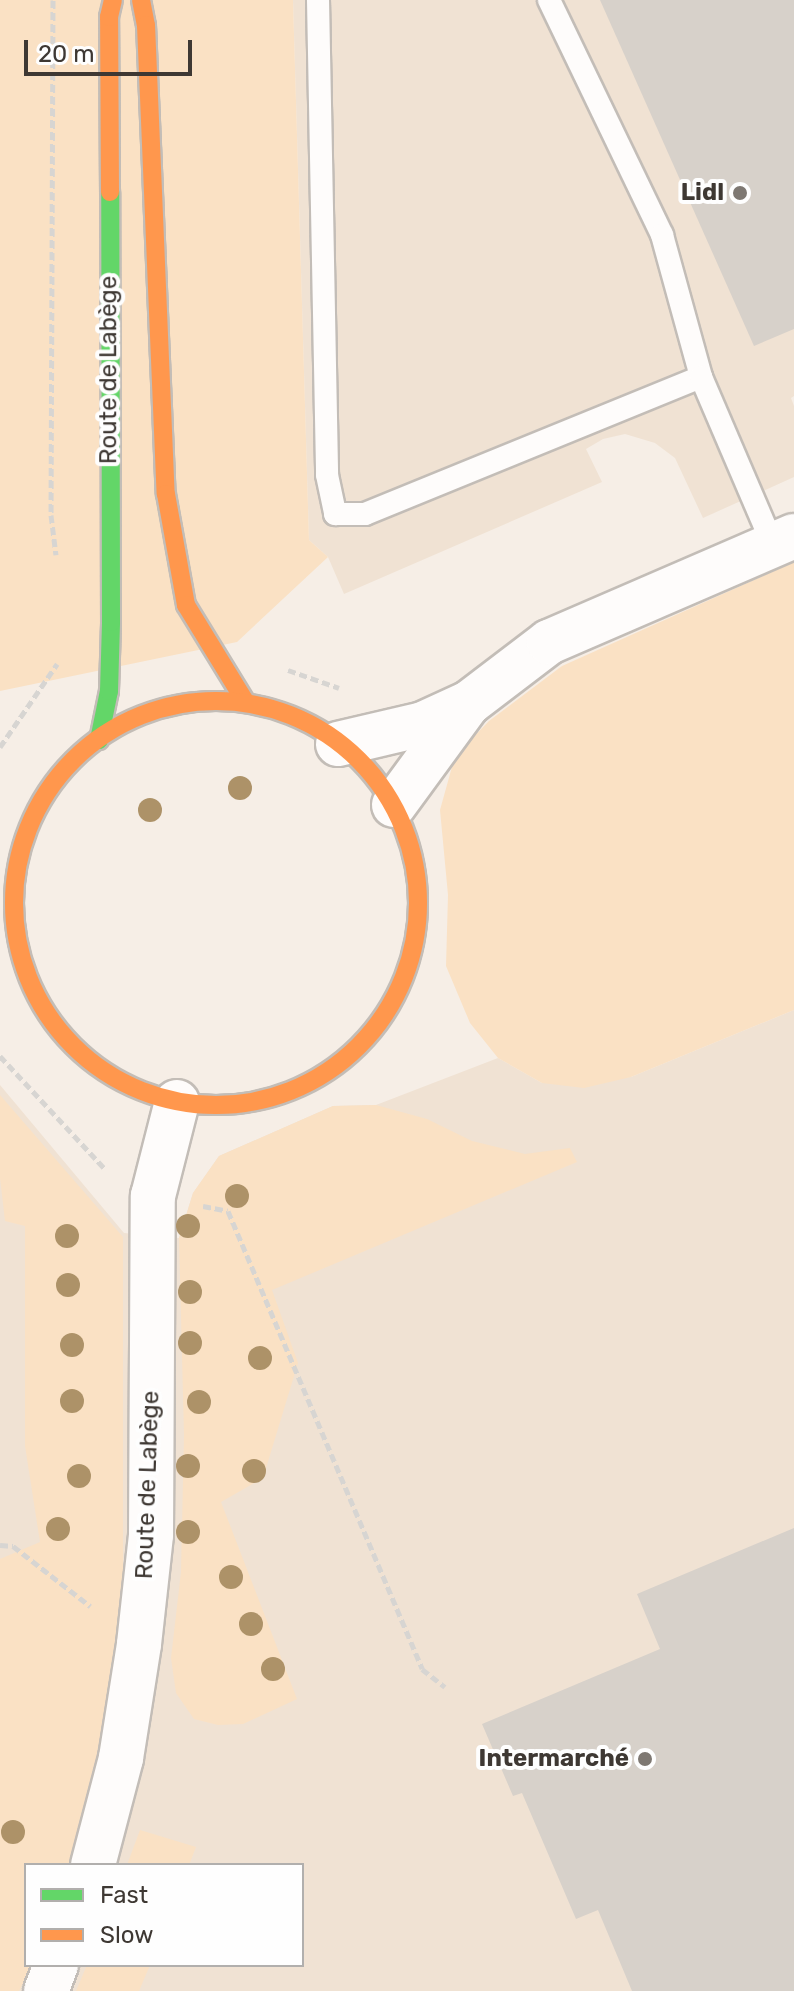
<!DOCTYPE html>
<html>
<head>
<meta charset="utf-8">
<style>
	body { margin:0 }
	#map { position:relative; width:794px; height:1991px; overflow:hidden; background:#f6eee6; font-family:Rubik,sans-serif }
	div>[style] { position:absolute }
	.built>* { inset:0; background:#f0e2d3 }
	.green>* { inset:0; background:#fae1c4 }
	.building>* { inset:0; background:#d7d1ca }
	.path>* { height:5px; margin-top:-2.5px; transform-origin:0; background:repeating-linear-gradient(90deg,#d7d5d2 0 8px,transparent 0 12px) }
	.roads { filter:drop-shadow(2px 0 #c3bdb7) drop-shadow(-2px 0 #c3bdb7) drop-shadow(0 2px #c3bdb7) drop-shadow(0 -2px #c3bdb7) }
	.lane>* { height:22px; margin:-11px; padding:0 11px; transform-origin:11px; border-radius:11px; background:#fefcfb }
	.street>* { height:44px; margin:-22px; padding:0 22px; transform-origin:22px; border-radius:22px; background:#fefcfb }
	.fast>* { height:18px; margin:-9px; padding:0 9px; transform-origin:9px; border-radius:9px; background:#63d668 }
	.slow>* { height:18px; margin:-9px; padding:0 9px; transform-origin:9px; border-radius:9px; background:#ff974d }
	.slow>.ring { margin:-9px; padding:0; box-sizing:content-box; background:none; border:18px solid #ff974d; border-radius:50% }
	.trees>* { width:24px; height:24px; margin:-12px; border-radius:50%; background:#ad9268 }
	.dots>* { width:22px; height:22px; translate:-50% -50%; box-sizing:border-box; border:4px solid #fefefe; border-radius:50% }
	span { translate:-50% -50%; white-space:nowrap; text-align:center; line-height:1.15; -webkit-text-stroke:8px #fefefe; paint-order:stroke }
	.poi-label { font-size:24px; color:#3e3833; font-weight:700 }
	.right { translate:-100% -50%; text-align:right }
	.street-label { font-size:24px; color:#3e3833 }
	.legend { position:absolute; left:24px; top:1863px; width:280px; height:104px; box-sizing:border-box; background:#fefefe; border:2px solid #b1afad; margin:0; padding:10px 14px; list-style:none; font-size:24px; color:#3e3833 }
	.legend li { display:flex; align-items:center; gap:16px; height:40px }
	.legend b { width:40px; border:2px solid #b1afad }
	.scale { position:absolute; left:24px; top:40px; width:168px; height:36px; box-sizing:border-box; border:4px solid #3e3833; border-top:0; padding-left:10px; font-size:24px; line-height:28px; white-space:nowrap; color:#3e3833; -webkit-text-stroke:6px #fefefe; paint-order:stroke }
</style>
</head>
<body>
<div id="map">
	<div class="built">
		<i style="clip-path:polygon(293px 0,794px 0,794px 396px,791px 398px,794px 406px,794px 477px,703px 518px,675px 458px,655px 443px,625px 434px,603px 439px,586px 449px,602px 482px,344px 594px,328px 557px,309px 540px)"></i>
		<i style="clip-path:polygon(evenodd,794px 1010px,794px 1991px,0 1991px,0 1085px,124px 1233px,179px 1238px,193px 1193px,219px 1156px,333px 1106px,376px 1105px,498px 1058px,542px 1083px,631px 1077px,794px 1010px,26px 1865px,302px 1865px,302px 1965px,26px 1965px,26px 1865px)"></i>
	</div>
	<div class="green">
		<i style="clip-path:polygon(0 0,293px 0,309px 540px,328px 557px,237px 642px,0 691px)"></i>
		<i style="clip-path:polygon(794px 562px,794px 1010px,631px 1077px,584px 1088px,542px 1083px,498px 1058px,470px 1023px,446px 966px,448px 895px,440px 810px,455px 756px,489px 721px,562px 666px)"></i>
		<i style="clip-path:polygon(0 1095px,123px 1237px,123px 1587px,109px 1710px,69px 1865px,26px 1865px,26px 1965px,32px 1965px,19px 1991px,0 1991px,0 1559px,40px 1542px,25px 1446px,25px 1226px,5px 1221px,0 1178px)"></i>
		<i style="clip-path:polygon(376px 1105px,427px 1119px,472px 1141px,525px 1154px,570px 1148px,577px 1162px,272px 1290px,298px 1363px,263px 1478px,221px 1502px,297px 1699px,243px 1724px,218px 1725px,194px 1719px,176px 1693px,171px 1658px,181px 1572px,184px 1435px,179px 1238px,193px 1193px,219px 1156px,333px 1106px)"></i>
		<i style="clip-path:polygon(140px 1830px,196px 1847px,189px 1865px,127px 1865px)"></i>
		<i style="clip-path:polygon(87px 1965px,150px 1965px,139px 1991px,76px 1991px)"></i>
	</div>
	<div class="building">
		<i style="clip-path:polygon(600px 0,794px 0,794px 329px,754px 346px)"></i>
		<i style="clip-path:polygon(794px 1528px,794px 1991px,632px 1991px,598px 1910px,576px 1919px,522px 1793px,513px 1796px,482px 1724px,660px 1649px,637px 1594px)"></i>
	</div>
	<div class="path">
		<i style="left:53px;top:0;width:515px;rotate:90.22deg"></i>
		<i style="left:51px;top:515px;width:40px;rotate:82.9deg"></i>
		<i style="left:288px;top:670px;width:54px;rotate:19.4deg"></i>
		<i style="left:0;top:747px;width:101px;rotate:-55.5deg"></i>
		<i style="left:0;top:1056px;width:154px;rotate:47.1deg"></i>
		<i style="left:203px;top:1206px;width:25px;rotate:11deg"></i>
		<i style="left:228px;top:1211px;width:497px;rotate:67deg"></i>
		<i style="left:422px;top:1669px;width:29px;rotate:38deg"></i>
		<i style="left:0;top:1545px;width:13px;rotate:4deg"></i>
		<i style="left:13px;top:1546px;width:98px;rotate:37.9deg"></i>
	</div>
	<div class="roads">
		<div class="lane">
			<i style="left:318px;top:0;width:475px;rotate:88.9deg"></i>
			<i style="left:327px;top:475px;width:40px;rotate:78deg"></i>
			<i style="left:335px;top:514px;width:30px"></i>
			<i style="left:365px;top:514px;width:363px;rotate:-22.2deg"></i>
			<i style="left:549px;top:0;width:261px;rotate:64.3deg"></i>
			<i style="left:662px;top:235px;width:147px;rotate:74.6deg"></i>
			<i style="left:701px;top:377px;width:183px;rotate:66.8deg"></i>
		</div>
		<div class="street">
			<i style="left:338px;top:744px;width:87px;rotate:-13.2deg"></i>
			<i style="left:423px;top:724px;width:51px;rotate:-24.5deg"></i>
			<i style="left:469px;top:703px;width:101px;rotate:-37.3deg"></i>
			<i style="left:549px;top:642px;width:267px;rotate:-23.4deg"></i>
			<i style="left:394px;top:805px;width:125px;rotate:-53.8deg"></i>
			<i style="left:93px;top:1865px;width:111px;rotate:-75.3deg"></i>
			<i style="left:121px;top:1758px;width:115px;rotate:-81deg"></i>
			<i style="left:139px;top:1644px;width:110px;rotate:-83.7deg"></i>
			<i style="left:151px;top:1535px;width:339px;rotate:-89.7deg"></i>
			<i style="left:153px;top:1196px;width:97px;rotate:-75.7deg"></i>
			<i style="left:46px;top:1991px;width:28px;rotate:-69deg"></i>
		</div>
		<div class="fast">
			<i style="left:99px;top:740px;width:50px;rotate:-78.5deg"></i>
			<i style="left:109px;top:691px;width:69px;rotate:-88.3deg"></i>
			<i style="left:111px;top:622px;width:430px;rotate:-90.1deg"></i>
		</div>
		<div class="slow">
			<i style="left:141px;top:0;width:25px;rotate:79deg"></i>
			<i style="left:146px;top:25px;width:469px;rotate:87.6deg"></i>
			<i style="left:166px;top:494px;width:113px;rotate:79.8deg"></i>
			<i style="left:186px;top:605px;width:115px;rotate:58.5deg"></i>
			<i style="left:110px;top:192px;width:175px;rotate:-90.3deg"></i>
			<i style="left:109px;top:17px;width:17px;rotate:-77deg"></i>
			<i class="ring" style="left:14px;top:701px;width:386px;height:386px"></i>
		</div>
	</div>
	<div class="trees">
		<i style="left:240px;top:788px"></i>
		<i style="left:150px;top:810px"></i>
		<i style="left:237px;top:1196px"></i>
		<i style="left:188px;top:1226px"></i>
		<i style="left:67px;top:1236px"></i>
		<i style="left:68px;top:1285px"></i>
		<i style="left:190px;top:1292px"></i>
		<i style="left:190px;top:1343px"></i>
		<i style="left:72px;top:1345px"></i>
		<i style="left:260px;top:1358px"></i>
		<i style="left:72px;top:1401px"></i>
		<i style="left:199px;top:1402px"></i>
		<i style="left:188px;top:1466px"></i>
		<i style="left:254px;top:1471px"></i>
		<i style="left:79px;top:1476px"></i>
		<i style="left:58px;top:1529px"></i>
		<i style="left:188px;top:1532px"></i>
		<i style="left:231px;top:1577px"></i>
		<i style="left:251px;top:1624px"></i>
		<i style="left:273px;top:1669px"></i>
		<i style="left:13px;top:1832px"></i>
	</div>
	<div class="dots">
		<i style="left:740px;top:193px;background:#7e7872"></i>
		<i style="left:645px;top:1759px;background:#7e7872"></i>
	</div>
	<div class="poi-label">
		<span class="right" style="left:724px;top:193px">Lidl</span>
		<span class="right" style="left:629px;top:1759px">Intermarché</span>
	</div>
	<div class="street-label">
		<span style="left:109px;top:370px;rotate:-90deg">Route de Labège</span>
		<span style="left:148px;top:1485px;rotate:-88deg">Route de Labège</span>
	</div>
	<ul class="legend">
	<li><b style="height:10px;background:#63d668"></b>Fast</li>
	<li><b style="height:10px;background:#ff974d"></b>Slow</li>
	</ul>
	<div class="scale">20 m</div>
</div>
</body>
</html>
